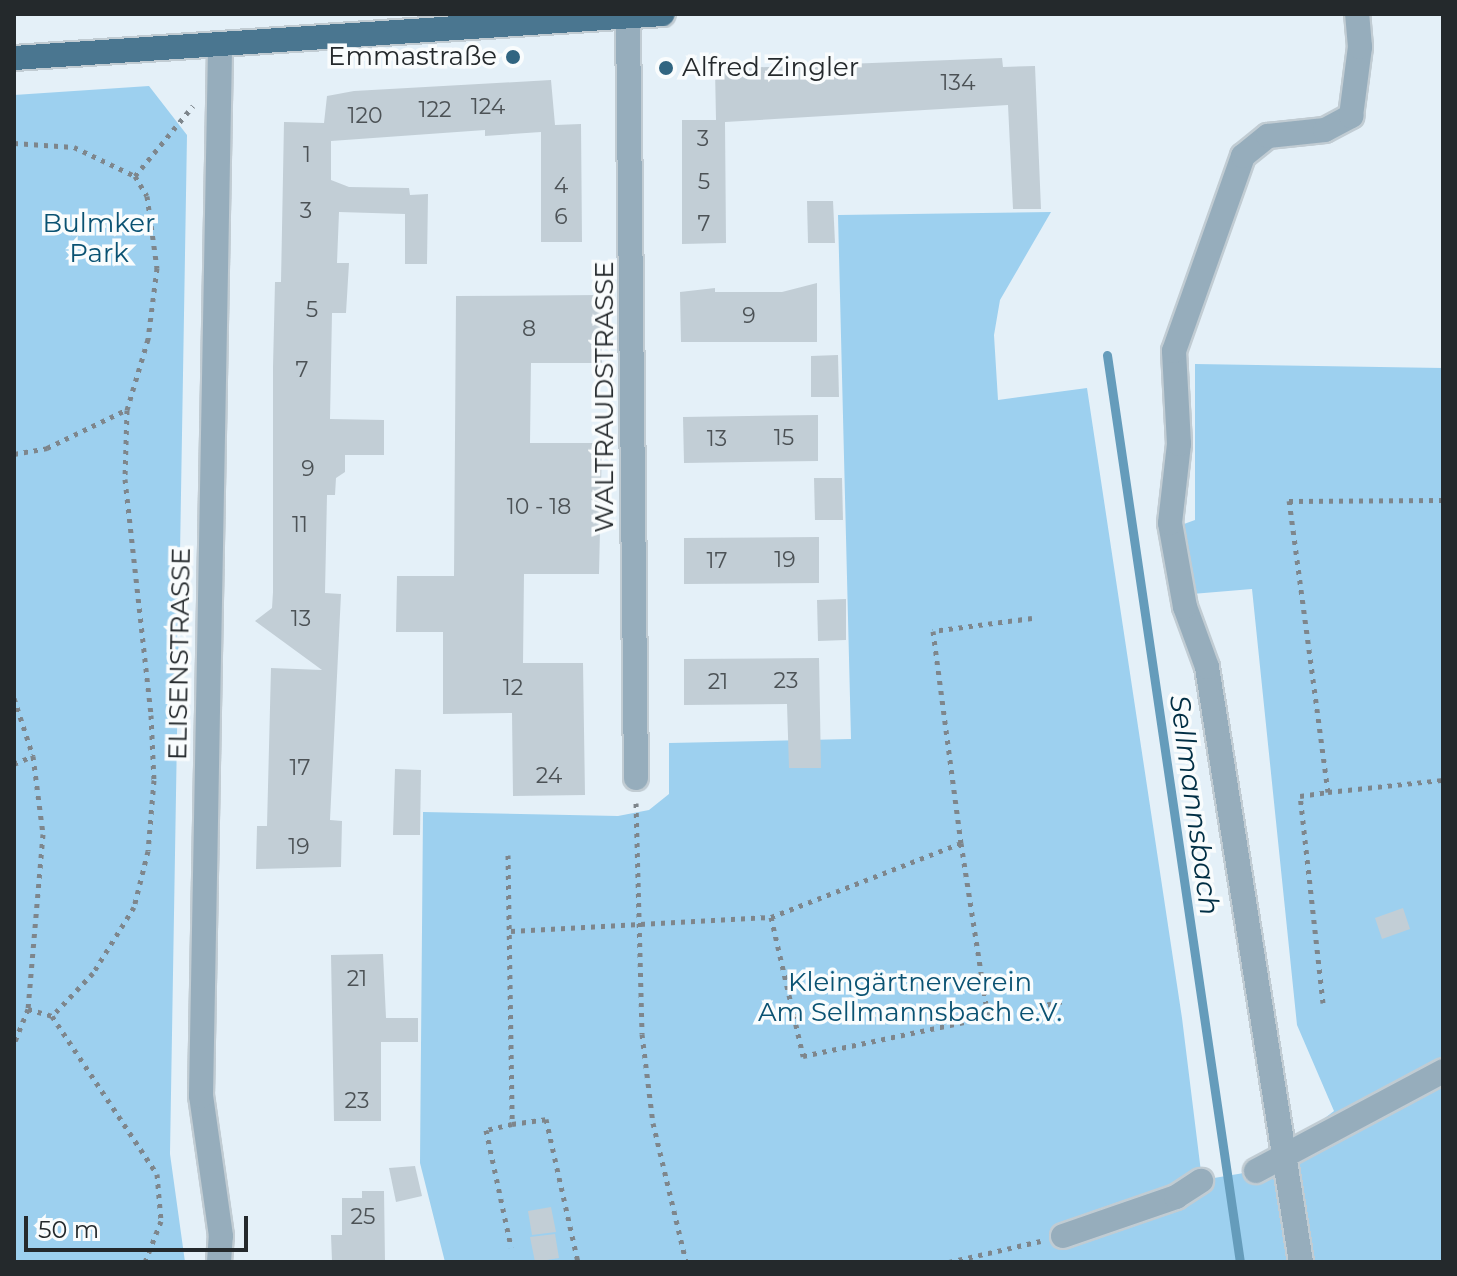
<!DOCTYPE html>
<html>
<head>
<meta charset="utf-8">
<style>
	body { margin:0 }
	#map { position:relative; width:1457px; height:1276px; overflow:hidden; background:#e4f0f8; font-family:Montserrat,sans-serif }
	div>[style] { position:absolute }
	.green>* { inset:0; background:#9dd0ef }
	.stream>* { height:9px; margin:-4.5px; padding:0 4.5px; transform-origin:4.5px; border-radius:4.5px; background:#659cbb }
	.building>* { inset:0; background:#c2ced6 }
	.path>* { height:5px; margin-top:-2.5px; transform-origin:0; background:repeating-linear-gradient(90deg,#7e868c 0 4px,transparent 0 10px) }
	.roads { filter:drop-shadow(2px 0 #c1ccd3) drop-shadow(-2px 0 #c1ccd3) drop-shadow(0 2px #c1ccd3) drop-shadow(0 -2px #c1ccd3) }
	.minor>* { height:24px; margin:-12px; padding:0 12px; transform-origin:12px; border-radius:12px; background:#96adbc }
	.major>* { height:24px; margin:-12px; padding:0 12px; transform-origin:12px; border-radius:12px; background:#4a7690 }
	.dots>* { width:22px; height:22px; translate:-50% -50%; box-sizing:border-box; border:4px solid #f9fcfd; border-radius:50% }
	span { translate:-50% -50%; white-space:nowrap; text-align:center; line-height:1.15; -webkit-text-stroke:7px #f9fcfd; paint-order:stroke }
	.number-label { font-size:22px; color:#4c5256 }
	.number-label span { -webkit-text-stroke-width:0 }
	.poi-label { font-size:26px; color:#24292c }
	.right { translate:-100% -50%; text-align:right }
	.left { translate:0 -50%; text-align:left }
	.park-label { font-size:26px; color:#0a5272 }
	.street-label { font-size:26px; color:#24292c }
	.water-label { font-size:28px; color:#002e44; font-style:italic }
	.frame { position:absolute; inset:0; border:16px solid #24292c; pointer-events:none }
	.scale { position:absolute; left:24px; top:1216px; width:224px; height:36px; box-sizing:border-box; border:4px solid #24292c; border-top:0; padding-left:10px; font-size:24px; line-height:28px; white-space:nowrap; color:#24292c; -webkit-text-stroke:6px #f9fcfd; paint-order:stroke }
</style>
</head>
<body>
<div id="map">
	<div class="green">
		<i style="clip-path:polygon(149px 86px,187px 135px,170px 1154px,185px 1262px,14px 1262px,14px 95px)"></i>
		<i style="clip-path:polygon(1051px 212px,1000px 300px,994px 335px,998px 400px,1087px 388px,1182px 1018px,1202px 1180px,1256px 1171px,1334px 1111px,1297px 1025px,1252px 589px,1192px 594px,1184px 524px,1195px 520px,1195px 364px,1443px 368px,1443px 1262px,445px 1262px,420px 1163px,423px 812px,618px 816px,649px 810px,669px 794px,669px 743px,851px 739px,838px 215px)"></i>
	</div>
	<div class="stream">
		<i style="left:1107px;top:355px;width:917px;rotate:81.66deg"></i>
	</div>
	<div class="building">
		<i style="clip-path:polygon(1002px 58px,1003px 67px,1035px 66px,1041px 209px,1013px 209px,1008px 105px,725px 122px,726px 243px,682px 244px,682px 120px,716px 120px,715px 69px)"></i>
		<i style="clip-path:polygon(551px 80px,555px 125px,581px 124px,582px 242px,541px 242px,541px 132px,485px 136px,485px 130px,331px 141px,331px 180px,349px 187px,409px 188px,410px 195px,428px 194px,427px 264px,405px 264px,405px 214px,339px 212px,337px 263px,349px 263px,346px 313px,332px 313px,330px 419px,384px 420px,384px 455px,345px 455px,345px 472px,336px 478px,335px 495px,327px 495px,325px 593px,341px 594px,330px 820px,342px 821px,341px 867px,256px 869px,257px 826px,267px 826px,271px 668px,322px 670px,255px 621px,272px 608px,273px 592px,273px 367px,275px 282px,281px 282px,284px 122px,324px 123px,327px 96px,354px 91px)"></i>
		<i style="clip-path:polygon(807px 201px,833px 201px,835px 243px,808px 243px)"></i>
		<i style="clip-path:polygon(817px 283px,817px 342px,681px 342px,680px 292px,715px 288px,715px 292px,782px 292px)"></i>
		<i style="clip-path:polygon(601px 295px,602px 363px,531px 363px,530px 443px,602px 443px,599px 574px,524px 574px,523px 663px,583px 663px,585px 795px,513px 796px,512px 713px,443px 714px,443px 632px,396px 632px,397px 576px,454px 576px,456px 296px)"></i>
		<i style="clip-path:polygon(838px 355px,839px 397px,811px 397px,811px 356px)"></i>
		<i style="clip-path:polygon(818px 415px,818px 461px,684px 463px,683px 417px)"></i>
		<i style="clip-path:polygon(814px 478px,842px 478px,843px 520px,815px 520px)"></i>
		<i style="clip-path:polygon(819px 537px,819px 583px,684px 584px,684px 538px)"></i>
		<i style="clip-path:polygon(846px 599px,846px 640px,818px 641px,817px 600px)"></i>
		<i style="clip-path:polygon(819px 658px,821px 768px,789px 768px,787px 704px,684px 705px,684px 659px)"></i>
		<i style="clip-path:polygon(395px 769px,421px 770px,420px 835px,393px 835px)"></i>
		<i style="clip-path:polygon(1403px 908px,1410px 929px,1382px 939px,1375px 918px)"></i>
		<i style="clip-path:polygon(383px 954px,386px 1018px,418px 1018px,418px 1042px,381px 1042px,381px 1121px,334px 1121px,331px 955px)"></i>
		<i style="clip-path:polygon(415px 1166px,422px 1196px,396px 1202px,389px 1168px)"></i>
		<i style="clip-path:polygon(362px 1191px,384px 1191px,385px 1261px,332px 1261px,331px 1235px,342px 1235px,342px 1198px,362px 1198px)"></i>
		<i style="clip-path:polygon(551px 1207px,556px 1232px,532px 1235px,528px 1211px)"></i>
		<i style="clip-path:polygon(555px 1234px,559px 1258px,535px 1262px,530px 1237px)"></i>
	</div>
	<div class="path">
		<i style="left:14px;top:143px;width:60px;rotate:3.8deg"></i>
		<i style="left:74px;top:147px;width:68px;rotate:25.4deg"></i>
		<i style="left:135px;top:176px;width:23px;rotate:59deg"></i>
		<i style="left:147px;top:196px;width:73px;rotate:82.1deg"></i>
		<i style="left:157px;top:268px;width:72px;rotate:97.2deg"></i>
		<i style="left:148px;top:339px;width:74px;rotate:106.5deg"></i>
		<i style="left:127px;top:410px;width:69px;rotate:91.7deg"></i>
		<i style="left:125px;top:479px;width:237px;rotate:83.7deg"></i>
		<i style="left:151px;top:715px;width:65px;rotate:87.4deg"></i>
		<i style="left:154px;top:780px;width:71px;rotate:94.8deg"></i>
		<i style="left:148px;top:851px;width:58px;rotate:104deg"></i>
		<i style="left:134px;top:907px;width:78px;rotate:121.8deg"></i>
		<i style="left:93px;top:973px;width:59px;rotate:133.6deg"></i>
		<i style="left:135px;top:176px;width:91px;rotate:-50.4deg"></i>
		<i style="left:14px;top:454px;width:34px;rotate:-10deg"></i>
		<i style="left:47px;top:448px;width:88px;rotate:-25.7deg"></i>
		<i style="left:1032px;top:618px;width:100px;rotate:172.5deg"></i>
		<i style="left:933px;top:631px;width:214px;rotate:82.5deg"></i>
		<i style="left:961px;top:843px;width:204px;rotate:158.7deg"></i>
		<i style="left:771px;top:917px;width:143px;rotate:77deg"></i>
		<i style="left:803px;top:1056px;width:268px;rotate:-11.9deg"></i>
		<i style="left:14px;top:698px;width:61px;rotate:71.9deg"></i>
		<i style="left:33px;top:756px;width:79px;rotate:82.7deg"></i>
		<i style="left:43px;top:834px;width:176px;rotate:94.9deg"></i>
		<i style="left:28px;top:1009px;width:38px;rotate:112deg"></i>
		<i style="left:14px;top:764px;width:21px;rotate:-23deg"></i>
		<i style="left:1328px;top:792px;width:116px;rotate:-6deg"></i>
		<i style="left:636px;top:803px;width:231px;rotate:88.5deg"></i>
		<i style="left:642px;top:1034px;width:90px;rotate:83deg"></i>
		<i style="left:653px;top:1123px;width:143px;rotate:76.6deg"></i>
		<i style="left:961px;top:843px;width:176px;rotate:81.2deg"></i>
		<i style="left:508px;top:855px;width:269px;rotate:89.1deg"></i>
		<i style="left:512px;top:1124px;width:27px;rotate:167deg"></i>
		<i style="left:486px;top:1130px;width:120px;rotate:77.9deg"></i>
		<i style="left:511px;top:931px;width:260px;rotate:-3.1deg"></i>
		<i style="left:1323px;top:1003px;width:208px;rotate:-96.3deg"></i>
		<i style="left:1300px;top:796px;width:28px;rotate:-8deg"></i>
		<i style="left:1328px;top:792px;width:294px;rotate:-97.6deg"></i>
		<i style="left:1289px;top:501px;width:154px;rotate:-0.4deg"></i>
		<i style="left:28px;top:1009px;width:25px;rotate:16deg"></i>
		<i style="left:52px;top:1016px;width:190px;rotate:56.4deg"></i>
		<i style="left:157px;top:1174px;width:47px;rotate:85.1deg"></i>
		<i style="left:161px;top:1221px;width:44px;rotate:111.3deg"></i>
		<i style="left:512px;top:1124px;width:34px;rotate:-8deg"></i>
		<i style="left:546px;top:1119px;width:147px;rotate:77.4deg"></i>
		<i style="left:949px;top:1262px;width:94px;rotate:-12.9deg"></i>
	</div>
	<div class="roads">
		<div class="minor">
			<i style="left:628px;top:16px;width:762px;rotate:89.4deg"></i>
			<i style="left:1256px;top:1171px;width:212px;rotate:-28.1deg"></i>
			<i style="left:1063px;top:1236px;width:120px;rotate:-19deg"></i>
			<i style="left:1176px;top:1197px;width:30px;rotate:-33deg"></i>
			<i style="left:219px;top:1262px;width:26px;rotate:-86deg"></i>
			<i style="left:221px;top:1236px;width:141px;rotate:-98.1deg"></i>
			<i style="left:201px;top:1096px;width:1051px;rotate:-88.96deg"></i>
			<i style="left:1301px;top:1262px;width:602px;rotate:-98.98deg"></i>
			<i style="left:1207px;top:667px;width:64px;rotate:-110.1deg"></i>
			<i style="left:1185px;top:607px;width:85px;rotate:-100.1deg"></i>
			<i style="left:1170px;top:523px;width:80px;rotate:-83.5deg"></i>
			<i style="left:1179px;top:444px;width:93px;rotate:-93.1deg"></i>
			<i style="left:1174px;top:351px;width:207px;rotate:-70.5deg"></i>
			<i style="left:1243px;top:156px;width:32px;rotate:-39deg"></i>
			<i style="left:1268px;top:136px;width:57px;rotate:-6deg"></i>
			<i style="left:1325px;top:130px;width:30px;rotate:-28deg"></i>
			<i style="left:1351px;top:116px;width:70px;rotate:-82.6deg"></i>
			<i style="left:1360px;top:47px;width:33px;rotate:-95deg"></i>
		</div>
		<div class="major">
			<i style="left:14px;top:58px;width:650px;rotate:-3.88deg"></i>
		</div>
	</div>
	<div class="dots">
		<i style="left:513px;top:57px;background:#316581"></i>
		<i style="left:666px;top:68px;background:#316581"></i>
	</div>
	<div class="number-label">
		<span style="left:958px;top:83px">134</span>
		<span style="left:488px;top:107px">124</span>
		<span style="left:435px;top:110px">122</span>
		<span style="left:365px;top:116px">120</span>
		<span style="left:703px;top:139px">3</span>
		<span style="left:307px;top:155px">1</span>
		<span style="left:704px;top:182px">5</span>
		<span style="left:561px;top:186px">4</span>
		<span style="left:306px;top:211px">3</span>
		<span style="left:561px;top:217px">6</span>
		<span style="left:704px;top:224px">7</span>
		<span style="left:312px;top:310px">5</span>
		<span style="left:749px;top:316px">9</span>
		<span style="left:529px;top:329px">8</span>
		<span style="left:302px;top:370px">7</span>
		<span style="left:784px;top:438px">15</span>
		<span style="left:717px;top:439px">13</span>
		<span style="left:308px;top:469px">9</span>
		<span style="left:539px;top:507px">10 - 18</span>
		<span style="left:300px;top:525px">11</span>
		<span style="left:785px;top:560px">19</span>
		<span style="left:717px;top:561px">17</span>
		<span style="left:301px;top:619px">13</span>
		<span style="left:786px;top:681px">23</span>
		<span style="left:718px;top:682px">21</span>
		<span style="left:513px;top:688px">12</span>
		<span style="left:300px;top:768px">17</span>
		<span style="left:549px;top:776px">24</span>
		<span style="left:299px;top:847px">19</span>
		<span style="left:357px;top:979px">21</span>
		<span style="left:357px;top:1101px">23</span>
		<span style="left:363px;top:1217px">25</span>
	</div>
	<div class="poi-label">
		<span class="right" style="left:497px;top:57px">Emmastraße</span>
		<span class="left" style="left:682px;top:68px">Alfred Zingler</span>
	</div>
	<div class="park-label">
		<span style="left:99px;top:239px">Bulmker<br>Park</span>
		<span style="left:910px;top:998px">Kleingärtnerverein<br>Am Sellmannsbach e.V.</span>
	</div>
	<div class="street-label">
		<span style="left:605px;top:397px;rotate:-90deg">WALTRAUDSTRASSE</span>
		<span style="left:180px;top:654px;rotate:-89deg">ELISENSTRASSE</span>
	</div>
	<div class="water-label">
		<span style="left:1195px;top:805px;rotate:82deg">Sellmannsbach</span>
	</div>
	<div class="frame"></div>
	<div class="scale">50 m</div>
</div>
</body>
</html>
